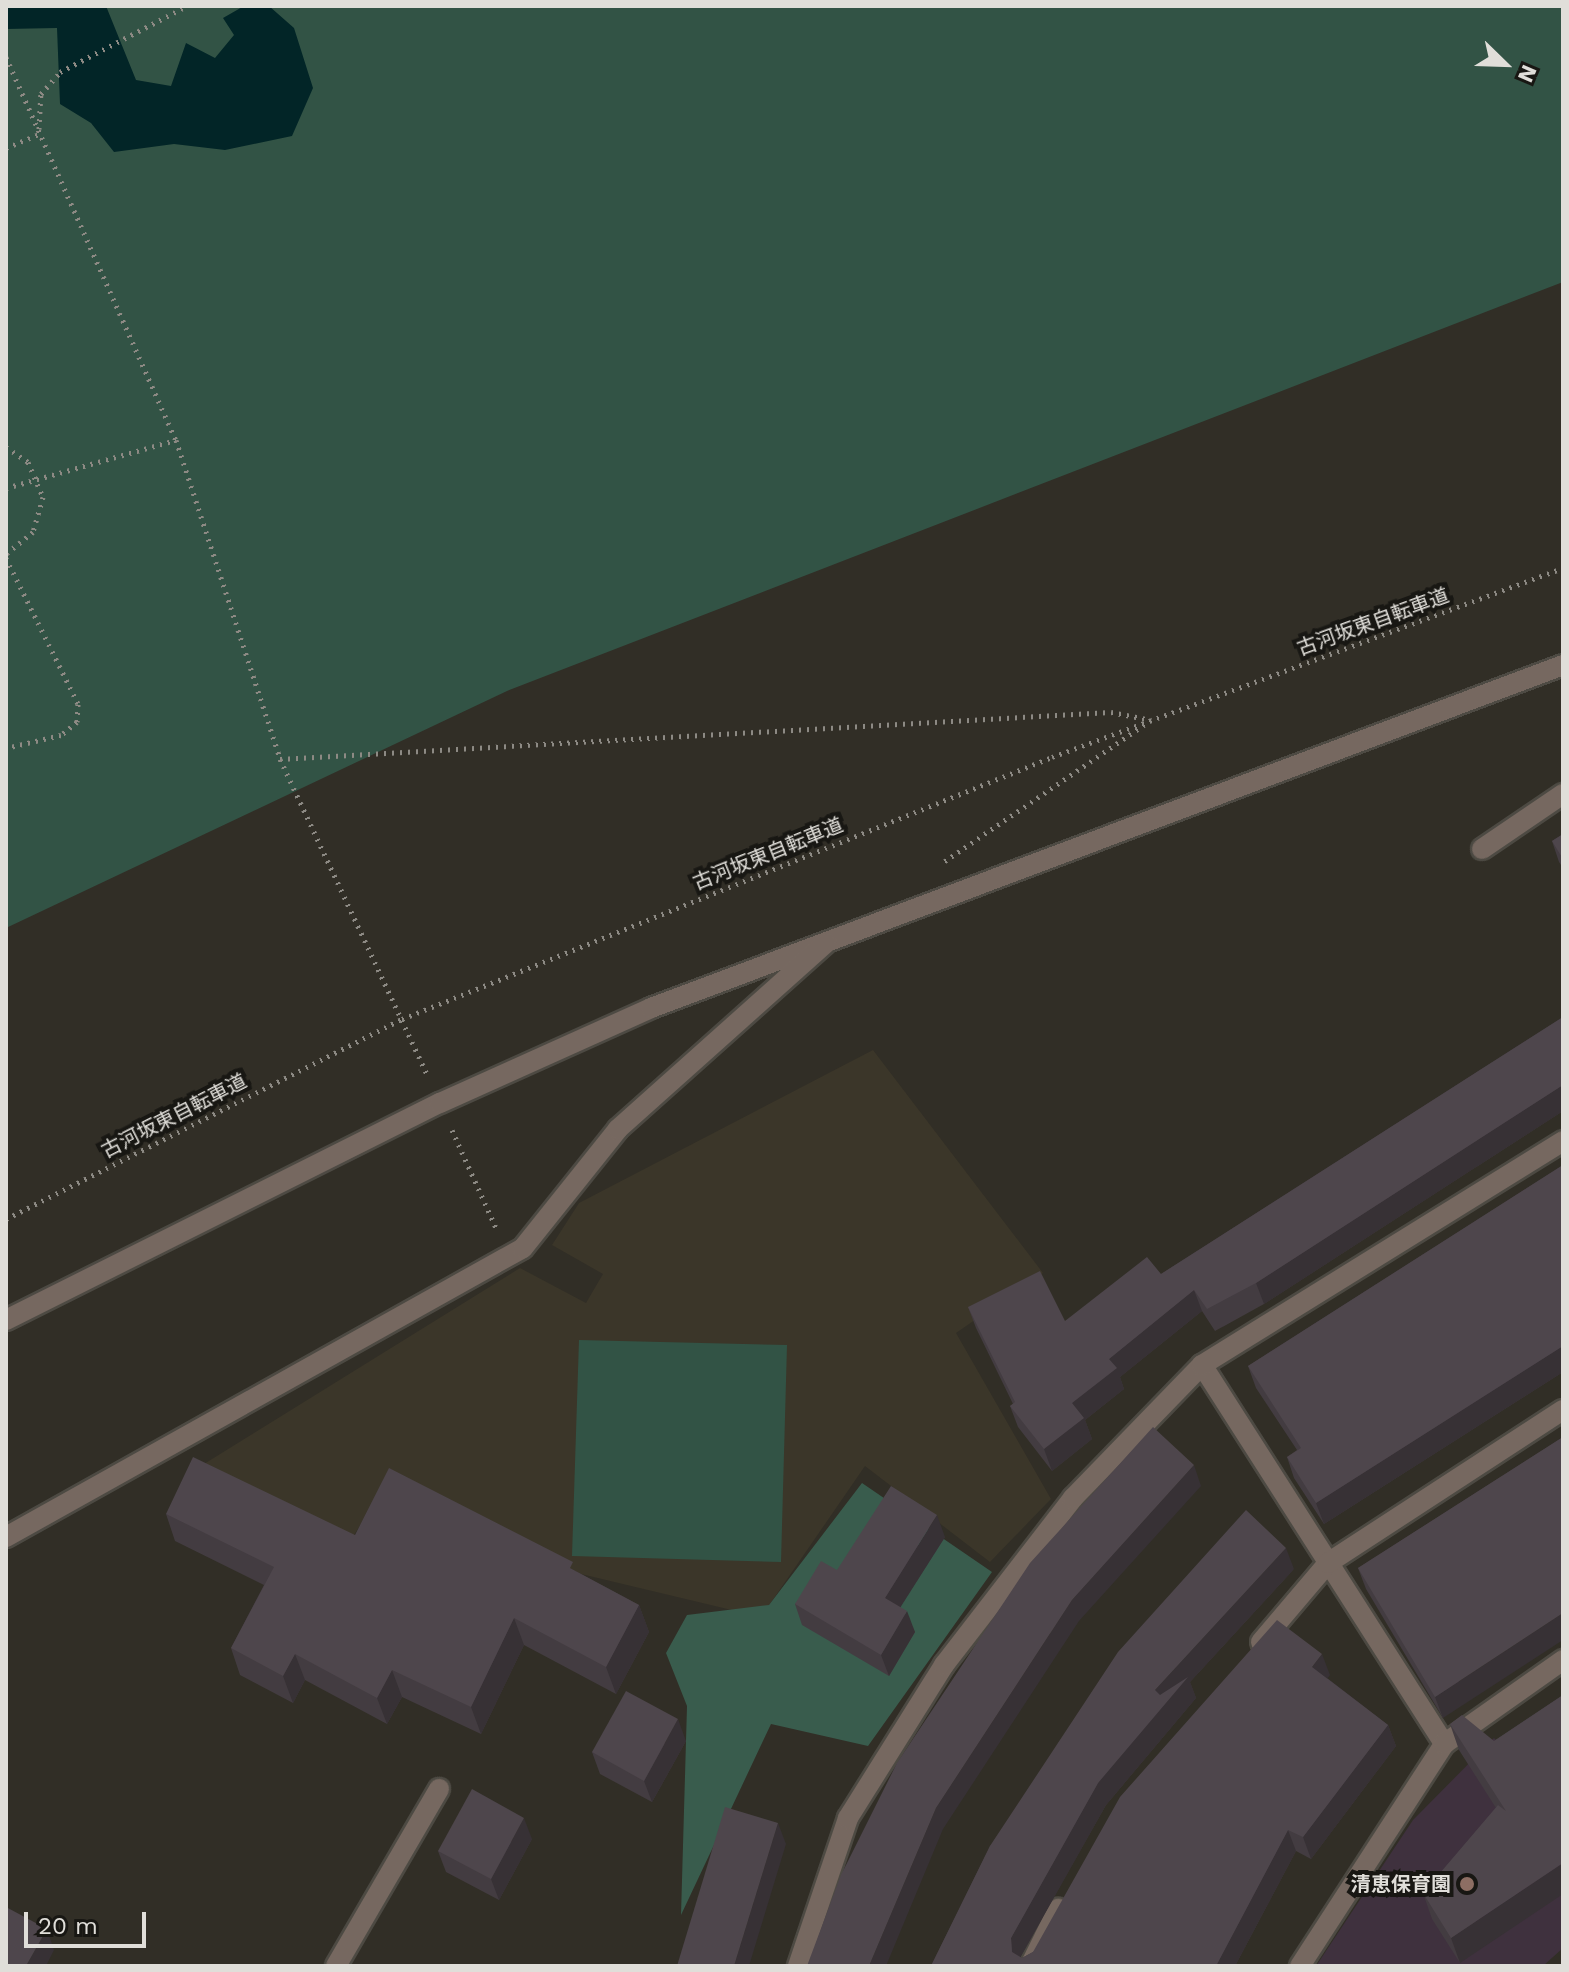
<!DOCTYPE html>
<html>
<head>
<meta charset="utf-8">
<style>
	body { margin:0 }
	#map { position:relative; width:1569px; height:1972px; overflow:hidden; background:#312e26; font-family:"Work Sans","Noto Sans JP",sans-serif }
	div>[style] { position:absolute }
	.built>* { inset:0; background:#3b3629 }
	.education>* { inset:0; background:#3f313e }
	.green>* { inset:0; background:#325345 }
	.forest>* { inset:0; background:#395c4d }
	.water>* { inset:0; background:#022527 }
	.path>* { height:5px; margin-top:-2.5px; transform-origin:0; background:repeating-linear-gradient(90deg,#8d8a84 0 2px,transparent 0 8px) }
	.roads { filter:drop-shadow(2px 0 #4d4a43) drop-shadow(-2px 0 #4d4a43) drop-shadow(0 2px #4d4a43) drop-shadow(0 -2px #4d4a43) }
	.minor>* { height:20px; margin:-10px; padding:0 10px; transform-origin:10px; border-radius:10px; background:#766860 }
	.wall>* { inset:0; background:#433c41 }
	.shaded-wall>* { inset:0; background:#373135 }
	.building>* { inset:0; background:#4e464c }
	.dots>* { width:22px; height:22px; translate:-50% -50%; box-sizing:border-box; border:4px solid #181713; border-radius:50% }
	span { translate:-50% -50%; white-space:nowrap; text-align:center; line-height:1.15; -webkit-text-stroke:8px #181713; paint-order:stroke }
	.street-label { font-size:20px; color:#e0ded9 }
	.poi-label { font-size:20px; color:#e0ded9; font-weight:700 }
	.right { translate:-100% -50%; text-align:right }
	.frame { position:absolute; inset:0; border:8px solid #e0ded9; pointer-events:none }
	.north { position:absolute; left:1465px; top:24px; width:80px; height:80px; -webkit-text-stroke:6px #181713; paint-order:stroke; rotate:113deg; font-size:22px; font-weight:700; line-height:32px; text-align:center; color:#e0ded9 }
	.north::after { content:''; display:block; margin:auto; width:28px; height:36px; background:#e0ded9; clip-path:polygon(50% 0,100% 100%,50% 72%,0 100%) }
	.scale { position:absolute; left:24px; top:1912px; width:122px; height:36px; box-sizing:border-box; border:4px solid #e0ded9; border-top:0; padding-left:10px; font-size:24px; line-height:28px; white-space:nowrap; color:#e0ded9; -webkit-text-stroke:6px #181713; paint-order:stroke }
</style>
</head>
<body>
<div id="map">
	<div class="built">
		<i style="clip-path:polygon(873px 1050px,1043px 1273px,956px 1333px,1051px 1499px,990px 1562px,865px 1466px,761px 1617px,581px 1574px,392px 1476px,350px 1541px,204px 1464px,520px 1268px,586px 1303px,603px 1274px,552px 1245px,579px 1203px)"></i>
	</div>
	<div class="education">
		<i style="clip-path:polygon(1494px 1738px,1563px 1808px,1563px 1948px,1543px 1966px,1316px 1966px,1413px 1820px)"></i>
	</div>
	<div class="green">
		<i style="clip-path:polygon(6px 6px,1563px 6px,1563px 282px,507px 691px,6px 928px)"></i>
		<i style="clip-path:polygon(579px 1340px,787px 1345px,781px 1562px,572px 1556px)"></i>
	</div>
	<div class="forest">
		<i style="clip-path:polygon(862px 1483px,992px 1572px,868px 1746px,771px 1724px,681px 1915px,687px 1706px,666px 1653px,687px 1615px,769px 1605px)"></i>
	</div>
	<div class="water">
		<i style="clip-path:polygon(6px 6px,106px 6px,136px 80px,171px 86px,186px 43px,215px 58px,234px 35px,223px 18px,244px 6px,269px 6px,294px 28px,313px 88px,292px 136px,225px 150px,174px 144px,114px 152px,91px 123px,60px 104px,57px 28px,6px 29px)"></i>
	</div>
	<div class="path">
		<i style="left:6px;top:57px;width:419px;rotate:66.1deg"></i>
		<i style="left:176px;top:440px;width:336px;rotate:71.9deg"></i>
		<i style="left:280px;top:759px;width:832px;rotate:-3.24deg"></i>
		<i style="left:1111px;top:712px;width:41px;rotate:11.3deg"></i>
		<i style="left:1151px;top:720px;width:251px;rotate:145.6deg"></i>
		<i style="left:39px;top:129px;width:35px;rotate:-87deg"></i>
		<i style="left:41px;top:94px;width:29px;rotate:-49deg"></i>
		<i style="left:60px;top:72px;width:143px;rotate:-27.5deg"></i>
		<i style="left:6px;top:148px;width:36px;rotate:-23deg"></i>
		<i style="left:6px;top:447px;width:27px;rotate:34deg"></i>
		<i style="left:28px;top:462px;width:38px;rotate:67deg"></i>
		<i style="left:43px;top:497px;width:36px;rotate:106deg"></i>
		<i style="left:33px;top:532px;width:35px;rotate:141deg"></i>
		<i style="left:6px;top:488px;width:177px;rotate:-15.8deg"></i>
		<i style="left:6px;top:558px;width:163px;rotate:63.7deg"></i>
		<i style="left:78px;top:704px;width:18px;rotate:93deg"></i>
		<i style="left:77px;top:722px;width:21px;rotate:141deg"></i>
		<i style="left:61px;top:735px;width:57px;rotate:166.7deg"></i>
		<i style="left:280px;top:759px;width:351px;rotate:65deg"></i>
		<i style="left:452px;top:1130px;width:110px;rotate:65.8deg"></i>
		<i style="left:6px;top:1219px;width:444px;rotate:-26.8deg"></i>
		<i style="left:402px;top:1019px;width:701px;rotate:-21.95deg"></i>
		<i style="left:1052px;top:757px;width:545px;rotate:-20.3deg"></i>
	</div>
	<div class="roads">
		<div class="minor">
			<i style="left:1482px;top:849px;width:98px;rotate:-34.2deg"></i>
			<i style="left:6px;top:1320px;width:485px;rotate:-26.6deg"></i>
			<i style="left:440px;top:1103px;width:231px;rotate:-24.2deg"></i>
			<i style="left:651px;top:1008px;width:974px;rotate:-20.61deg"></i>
			<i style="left:1202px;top:1365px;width:450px;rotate:57.4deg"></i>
			<i style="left:6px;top:1537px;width:592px;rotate:-29.2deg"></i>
			<i style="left:523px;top:1248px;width:152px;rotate:-51.4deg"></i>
			<i style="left:618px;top:1129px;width:279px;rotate:-41.8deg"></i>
			<i style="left:1261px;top:1642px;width:104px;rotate:-49.7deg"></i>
			<i style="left:1328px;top:1563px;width:280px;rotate:-33.1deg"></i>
			<i style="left:336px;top:1966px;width:205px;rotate:-59.8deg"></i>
			<i style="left:798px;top:1966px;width:156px;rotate:-71.3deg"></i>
			<i style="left:848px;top:1818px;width:181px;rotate:-57.9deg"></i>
			<i style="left:944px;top:1665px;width:211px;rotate:-52.3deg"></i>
			<i style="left:1073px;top:1498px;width:185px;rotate:-45.9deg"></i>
			<i style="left:1202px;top:1365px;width:425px;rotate:-31.8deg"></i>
			<i style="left:1030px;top:1966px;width:64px;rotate:-63.8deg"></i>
			<i style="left:1300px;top:1966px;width:265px;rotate:-57deg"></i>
			<i style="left:1444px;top:1744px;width:146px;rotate:-35.2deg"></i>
		</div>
	</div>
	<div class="wall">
		<i style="clip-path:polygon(1563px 834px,1563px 868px,1559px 862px,1552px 841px)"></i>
		<i style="clip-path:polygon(1563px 1017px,1563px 1111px,1264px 1304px,1215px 1331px,1202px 1311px,1120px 1377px,1124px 1389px,1085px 1420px,1092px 1439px,1052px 1471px,1018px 1427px,1010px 1406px,1013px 1404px,976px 1328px,968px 1307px,1065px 1321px,1161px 1274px)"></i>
		<i style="clip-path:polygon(1563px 1165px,1563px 1372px,1324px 1524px,1294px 1478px,1287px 1457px,1297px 1450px,1256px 1388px,1248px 1366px)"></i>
		<i style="clip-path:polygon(1563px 1437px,1443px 1718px,1366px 1589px,1358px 1568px)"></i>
		<i style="clip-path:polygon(166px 1514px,355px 1535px,577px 1572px,639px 1605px,649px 1632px,616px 1694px,524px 1645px,481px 1734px,402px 1697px,387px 1724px,305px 1680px,293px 1703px,240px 1675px,231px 1648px,264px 1585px,175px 1541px)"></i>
		<i style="clip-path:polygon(945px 1537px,900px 1607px,915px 1632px,889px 1676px,802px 1625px,795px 1604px,837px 1570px)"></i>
		<i style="clip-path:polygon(1294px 1569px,1190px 1682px,1196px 1698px,1106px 1805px,1020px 1957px,1022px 1958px,1033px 1952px,1330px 1675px,1327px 1678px,1388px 1725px,1396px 1746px,1311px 1859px,1296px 1851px,1235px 1966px,931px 1966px,990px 1846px)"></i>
		<i style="clip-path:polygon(1563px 1695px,1460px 1963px,1432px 1919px,1423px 1893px,1496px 1808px,1459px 1750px,1450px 1724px,1494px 1741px)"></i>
		<i style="clip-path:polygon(686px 1741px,652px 1802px,600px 1774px,592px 1752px)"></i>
		<i style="clip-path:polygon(532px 1839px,499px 1900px,446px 1872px,438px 1851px)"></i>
	</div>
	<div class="shaded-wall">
		<i style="clip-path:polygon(1563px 1085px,1563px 1111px,1264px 1304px,1256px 1283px)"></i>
		<i style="clip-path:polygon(1194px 1290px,1202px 1311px,1120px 1377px,1124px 1389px,1085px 1420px,1092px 1439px,1052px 1471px,1044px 1449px,1072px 1403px,1109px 1359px)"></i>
		<i style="clip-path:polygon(1563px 1346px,1563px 1372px,1324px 1524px,1316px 1503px)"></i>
		<i style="clip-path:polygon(1194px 1465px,1201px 1486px,1079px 1621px,943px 1829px,886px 1966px,869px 1966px,936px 1808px,1072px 1600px)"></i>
		<i style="clip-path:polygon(937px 1515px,945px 1537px,893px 1619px,885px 1598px)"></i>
		<i style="clip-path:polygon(1286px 1548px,1294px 1569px,1190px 1682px,1196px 1698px,1106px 1805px,1019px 1960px,1012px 1952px,1011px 1938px,1098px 1783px,1155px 1690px)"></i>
		<i style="clip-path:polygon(639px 1605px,649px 1632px,616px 1694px,606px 1667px)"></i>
		<i style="clip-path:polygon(907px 1611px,915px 1632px,889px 1676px,881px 1655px)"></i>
		<i style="clip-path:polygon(1563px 1613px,1563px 1640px,1443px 1718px,1435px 1697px)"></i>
		<i style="clip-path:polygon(514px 1618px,524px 1645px,481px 1734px,471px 1707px)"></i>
		<i style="clip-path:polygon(295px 1654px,305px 1680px,293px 1703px,283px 1676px)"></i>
		<i style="clip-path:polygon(1322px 1654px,1330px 1675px,1320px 1688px,1312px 1667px)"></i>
		<i style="clip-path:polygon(392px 1670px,402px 1697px,387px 1724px,377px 1698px)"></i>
		<i style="clip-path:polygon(678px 1719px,686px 1741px,652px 1802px,644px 1781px)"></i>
		<i style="clip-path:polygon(1388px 1725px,1396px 1746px,1311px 1859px,1303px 1837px)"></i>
		<i style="clip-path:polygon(524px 1818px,532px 1839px,499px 1900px,491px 1879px)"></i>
		<i style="clip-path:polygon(778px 1823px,786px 1844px,749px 1966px,734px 1966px)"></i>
		<i style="clip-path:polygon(1288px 1830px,1296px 1851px,1235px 1966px,1216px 1966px)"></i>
		<i style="clip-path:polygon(1563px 1863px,1563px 1894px,1460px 1963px,1451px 1938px)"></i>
		<i style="clip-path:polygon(47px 1929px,54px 1950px,46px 1966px,26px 1966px)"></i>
	</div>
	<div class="building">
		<i style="clip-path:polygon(1563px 834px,1563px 859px,1552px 841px)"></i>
		<i style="clip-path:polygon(1563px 1017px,1563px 1085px,1256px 1283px,1207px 1309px,1194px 1290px,1109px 1359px,1117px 1368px,1072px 1403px,1084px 1418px,1044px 1449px,1010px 1406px,1015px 1402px,968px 1307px,1040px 1271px,1065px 1321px,1147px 1257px,1161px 1274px)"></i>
		<i style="clip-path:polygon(1563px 1165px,1563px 1346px,1316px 1503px,1287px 1457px,1301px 1448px,1248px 1366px)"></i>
		<i style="clip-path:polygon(1153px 1427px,1194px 1465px,1072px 1600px,936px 1808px,869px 1966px,807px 1966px,841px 1875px,897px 1763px,1030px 1563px)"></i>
		<i style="clip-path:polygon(1563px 1437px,1563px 1613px,1435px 1697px,1358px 1568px)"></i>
		<i style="clip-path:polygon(193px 1457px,355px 1535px,389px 1468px,573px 1562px,570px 1568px,639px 1605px,606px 1667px,514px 1618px,471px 1707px,392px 1670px,377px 1698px,295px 1654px,283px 1676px,231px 1648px,274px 1567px,166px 1514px)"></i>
		<i style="clip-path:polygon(891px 1486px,937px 1515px,885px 1598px,907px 1611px,881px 1655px,795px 1604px,821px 1561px,837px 1570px)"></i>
		<i style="clip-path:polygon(1246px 1510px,1286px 1548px,1155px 1690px,1160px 1695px,1188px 1677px,1098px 1783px,1011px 1938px,1012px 1952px,1022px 1958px,1033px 1952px,1120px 1797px,1277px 1620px,1322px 1654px,1312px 1667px,1388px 1725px,1303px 1837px,1288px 1830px,1216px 1966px,931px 1966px,990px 1846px,1118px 1652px)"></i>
		<i style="clip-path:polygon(626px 1691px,678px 1719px,644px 1781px,592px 1752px)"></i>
		<i style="clip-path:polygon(1563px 1695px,1563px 1863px,1451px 1938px,1423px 1893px,1498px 1805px,1506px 1811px,1450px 1724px,1462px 1715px,1494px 1741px)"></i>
		<i style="clip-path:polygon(472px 1789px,524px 1818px,491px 1879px,438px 1851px)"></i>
		<i style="clip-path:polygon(725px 1807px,778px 1823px,734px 1966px,677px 1966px)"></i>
		<i style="clip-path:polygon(6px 1907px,47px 1929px,26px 1966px,6px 1966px)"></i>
	</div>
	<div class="dots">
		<i style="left:1467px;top:1884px;background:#8d6e63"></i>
	</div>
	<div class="street-label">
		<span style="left:1373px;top:622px;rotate:-20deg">古河坂東自転車道</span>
		<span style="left:768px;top:854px;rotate:-22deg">古河坂東自転車道</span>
		<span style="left:174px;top:1116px;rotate:-27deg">古河坂東自転車道</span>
	</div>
	<div class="poi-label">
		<span class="right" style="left:1451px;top:1884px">清恵保育園</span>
	</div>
	<div class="frame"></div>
	<div class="north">N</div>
	<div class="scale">20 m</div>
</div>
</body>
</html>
